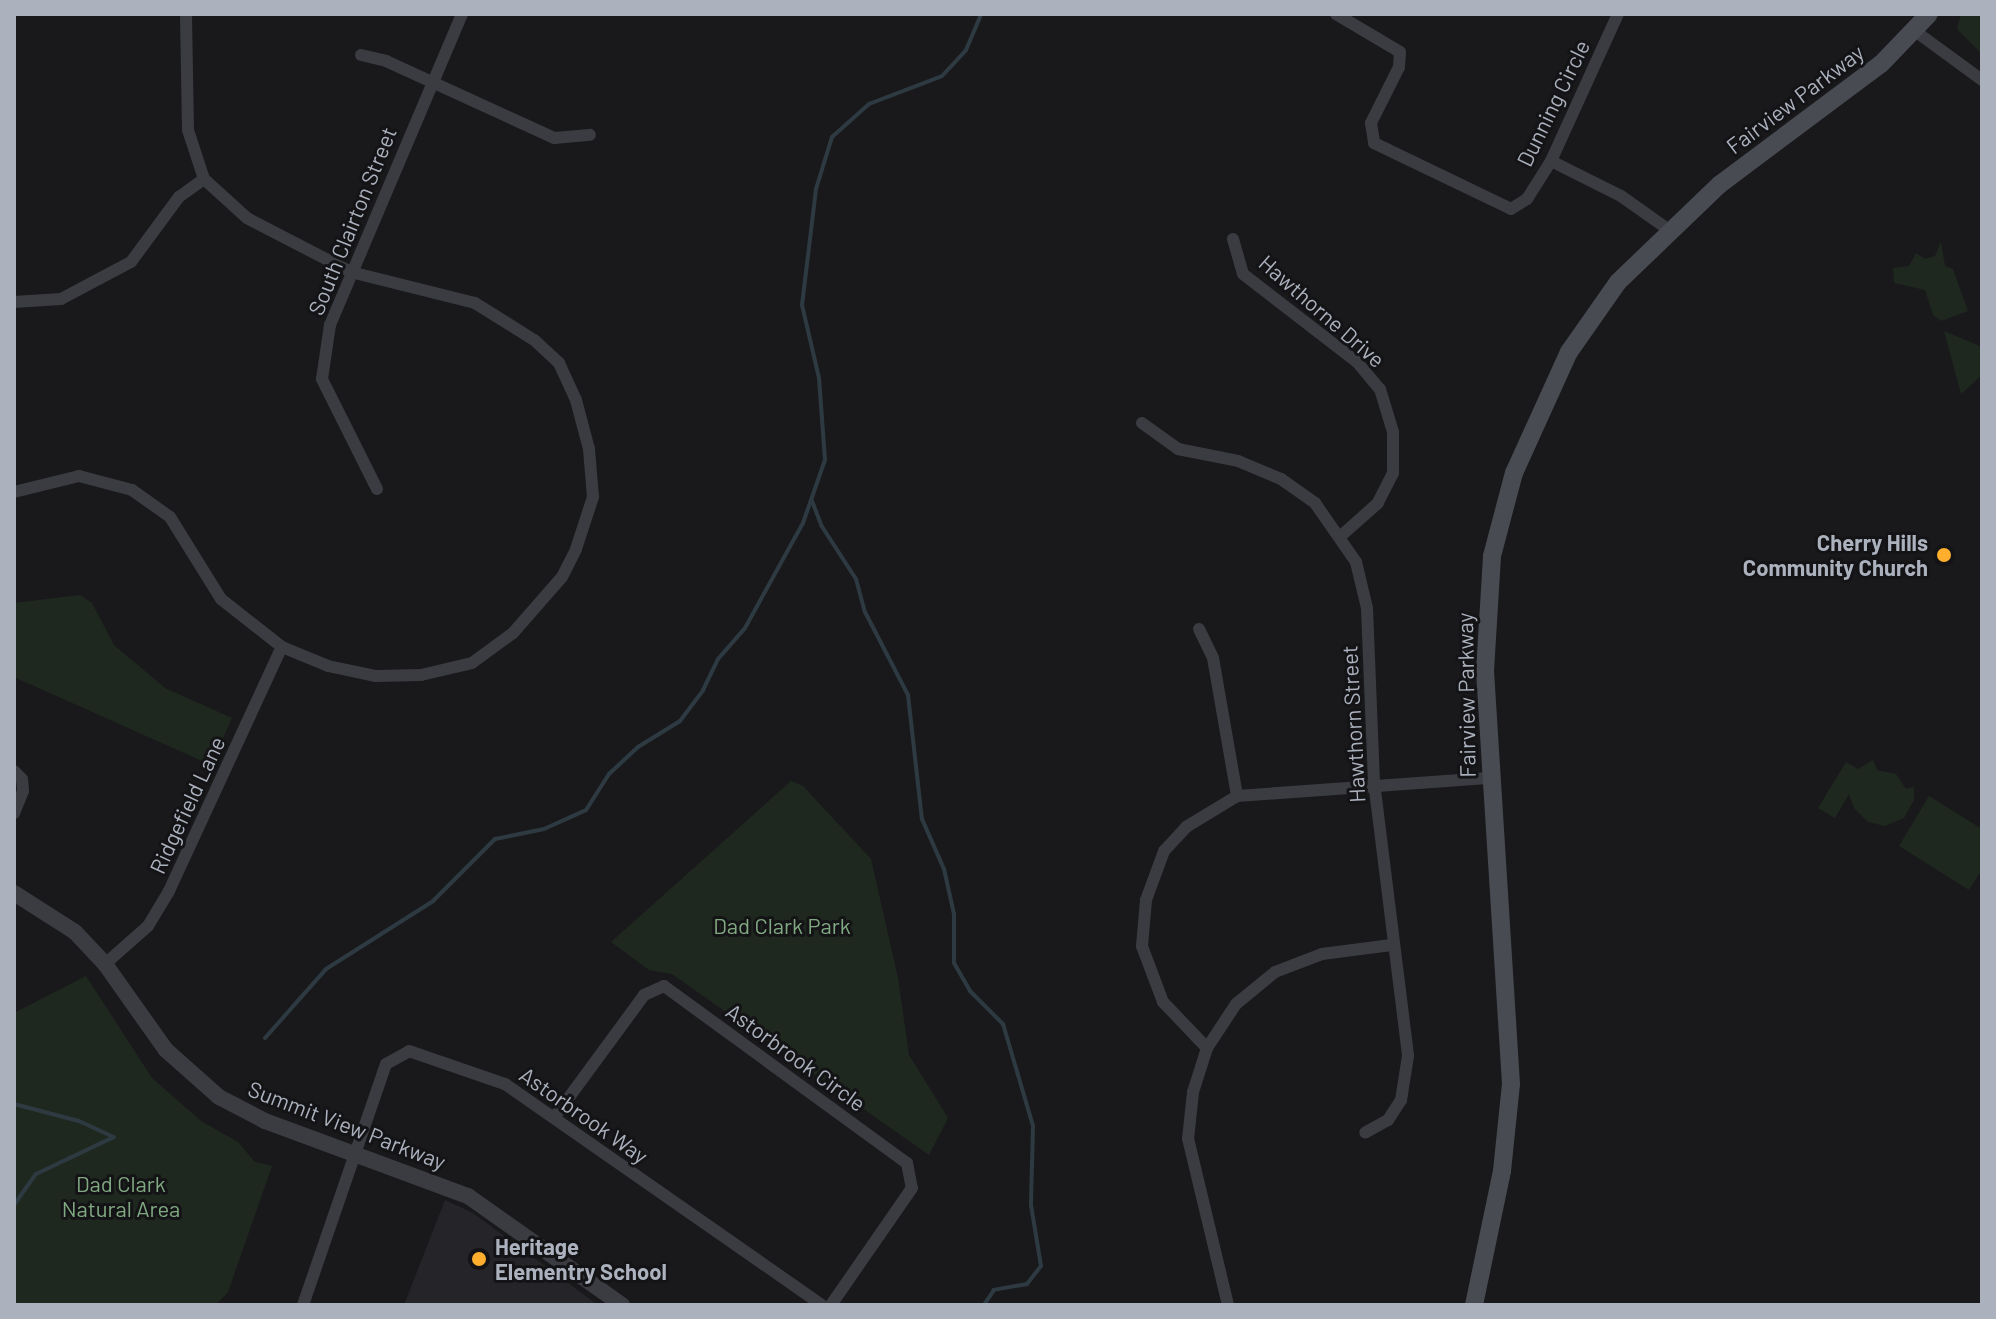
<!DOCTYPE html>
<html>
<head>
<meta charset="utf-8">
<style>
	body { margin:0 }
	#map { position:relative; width:1996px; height:1319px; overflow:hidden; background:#19191c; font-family:Barlow,sans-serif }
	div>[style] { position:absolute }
	.built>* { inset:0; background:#252529 }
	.green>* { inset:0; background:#1f281f }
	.stream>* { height:4px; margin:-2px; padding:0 2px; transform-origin:2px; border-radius:2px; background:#2e3a42 }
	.minor>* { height:12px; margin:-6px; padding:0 6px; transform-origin:6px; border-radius:6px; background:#3a3c41 }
	.tertiary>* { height:16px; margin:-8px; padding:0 8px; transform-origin:8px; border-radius:8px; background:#3a3c41 }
	.secondary>* { height:18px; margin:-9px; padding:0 9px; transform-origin:9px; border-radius:9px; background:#484b52 }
	.dots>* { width:22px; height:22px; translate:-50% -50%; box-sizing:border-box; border:4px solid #141417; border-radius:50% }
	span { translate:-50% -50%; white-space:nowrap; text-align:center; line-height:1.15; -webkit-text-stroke:6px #141417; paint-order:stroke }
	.street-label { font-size:22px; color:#abb1bd }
	.poi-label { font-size:22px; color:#abb1bd; font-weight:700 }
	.right { translate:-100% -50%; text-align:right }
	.left { translate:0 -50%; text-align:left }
	.park-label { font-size:22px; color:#80a981 }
	.frame { position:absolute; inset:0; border:16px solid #abb1bd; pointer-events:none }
</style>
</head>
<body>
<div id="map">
	<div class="built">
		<i style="clip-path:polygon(445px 1200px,473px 1213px,598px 1305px,404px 1305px)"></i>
	</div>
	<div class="green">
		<i style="clip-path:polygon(1961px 14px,1982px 14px,1982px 54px,1957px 29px)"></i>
		<i style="clip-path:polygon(1941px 242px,1945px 266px,1953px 269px,1968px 311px,1941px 321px,1933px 315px,1925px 290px,1894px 283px,1893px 268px,1909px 266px,1916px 253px,1925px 259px,1935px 256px)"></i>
		<i style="clip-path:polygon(1944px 331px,1982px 347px,1982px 375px,1961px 394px)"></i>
		<i style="clip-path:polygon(80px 595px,92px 603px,114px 645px,165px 688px,232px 718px,211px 765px,14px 677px,14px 603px)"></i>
		<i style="clip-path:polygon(1873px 760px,1877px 770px,1896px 774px,1906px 789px,1914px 787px,1914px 800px,1904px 818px,1885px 826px,1868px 822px,1854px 808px,1849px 794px,1835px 818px,1818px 808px,1846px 762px,1858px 769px)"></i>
		<i style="clip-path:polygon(791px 781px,803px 786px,871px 859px,898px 978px,909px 1055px,948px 1118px,929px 1155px,672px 974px,649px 970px,611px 942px)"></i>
		<i style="clip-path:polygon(1929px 796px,1982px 829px,1982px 869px,1969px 890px,1899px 846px)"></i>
		<i style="clip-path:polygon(86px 976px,152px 1078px,201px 1121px,238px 1142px,255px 1162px,272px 1166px,228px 1292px,216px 1305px,14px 1305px,14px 1013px)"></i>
	</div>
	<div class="stream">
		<i style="left:812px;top:501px;width:26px;rotate:69deg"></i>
		<i style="left:821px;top:525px;width:64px;rotate:57.1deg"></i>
		<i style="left:856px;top:579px;width:34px;rotate:75deg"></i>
		<i style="left:865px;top:612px;width:93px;rotate:62.6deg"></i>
		<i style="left:908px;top:695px;width:125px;rotate:83.6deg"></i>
		<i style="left:922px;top:819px;width:55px;rotate:66.3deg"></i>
		<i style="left:944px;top:869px;width:46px;rotate:77.5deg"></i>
		<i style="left:954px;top:914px;width:49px;rotate:90deg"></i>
		<i style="left:954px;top:963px;width:32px;rotate:60deg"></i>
		<i style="left:970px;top:991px;width:47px;rotate:45deg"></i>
		<i style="left:1003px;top:1024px;width:106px;rotate:73.6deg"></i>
		<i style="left:1033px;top:1126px;width:79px;rotate:91.5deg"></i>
		<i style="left:1031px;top:1205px;width:62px;rotate:80.7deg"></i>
		<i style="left:1041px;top:1266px;width:23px;rotate:128deg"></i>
		<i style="left:1027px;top:1284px;width:34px;rotate:170deg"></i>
		<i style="left:994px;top:1290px;width:18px;rotate:124deg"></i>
		<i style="left:265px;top:1038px;width:92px;rotate:-48.5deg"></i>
		<i style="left:326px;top:969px;width:127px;rotate:-32.4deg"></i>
		<i style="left:433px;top:901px;width:88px;rotate:-45deg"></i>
		<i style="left:495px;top:839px;width:50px;rotate:-11.5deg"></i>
		<i style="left:544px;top:829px;width:46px;rotate:-24.3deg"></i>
		<i style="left:586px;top:810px;width:43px;rotate:-57.4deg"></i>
		<i style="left:609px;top:774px;width:40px;rotate:-43deg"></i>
		<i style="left:638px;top:747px;width:49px;rotate:-31.8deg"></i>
		<i style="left:680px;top:721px;width:39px;rotate:-53deg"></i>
		<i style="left:703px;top:690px;width:34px;rotate:-64deg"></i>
		<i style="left:718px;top:659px;width:41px;rotate:-48.9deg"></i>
		<i style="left:745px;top:628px;width:120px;rotate:-61.1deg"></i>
		<i style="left:803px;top:523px;width:67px;rotate:-70.8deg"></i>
		<i style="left:825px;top:460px;width:82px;rotate:-94.2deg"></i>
		<i style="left:819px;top:378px;width:75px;rotate:-103.1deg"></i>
		<i style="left:802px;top:305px;width:117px;rotate:-83.1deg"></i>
		<i style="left:816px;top:189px;width:54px;rotate:-72.9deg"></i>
		<i style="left:832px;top:137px;width:50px;rotate:-41.7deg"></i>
		<i style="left:869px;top:104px;width:78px;rotate:-21deg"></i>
		<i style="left:942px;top:76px;width:35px;rotate:-47deg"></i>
		<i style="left:966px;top:50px;width:39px;rotate:-67deg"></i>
		<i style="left:14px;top:1104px;width:67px;rotate:14.7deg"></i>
		<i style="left:79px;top:1121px;width:38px;rotate:25deg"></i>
		<i style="left:14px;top:1205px;width:38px;rotate:-55deg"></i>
		<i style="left:36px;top:1174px;width:86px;rotate:-25.4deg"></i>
	</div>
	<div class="minor">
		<i style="left:1336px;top:14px;width:74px;rotate:30.7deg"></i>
		<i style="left:1400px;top:52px;width:15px;rotate:94deg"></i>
		<i style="left:1399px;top:67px;width:63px;rotate:116.6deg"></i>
		<i style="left:1371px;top:123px;width:20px;rotate:81deg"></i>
		<i style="left:1374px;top:143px;width:152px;rotate:25.7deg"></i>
		<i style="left:1511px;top:209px;width:19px;rotate:-32deg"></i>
		<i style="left:1527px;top:199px;width:45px;rotate:-57.7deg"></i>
		<i style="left:1551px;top:161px;width:162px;rotate:-65.5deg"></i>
		<i style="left:1915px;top:31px;width:83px;rotate:36.2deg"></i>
		<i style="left:361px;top:55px;width:26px;rotate:13deg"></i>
		<i style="left:386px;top:61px;width:185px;rotate:24.6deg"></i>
		<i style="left:554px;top:138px;width:36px;rotate:-5deg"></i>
		<i style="left:1551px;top:161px;width:78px;rotate:26.6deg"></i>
		<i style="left:1621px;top:196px;width:59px;rotate:35.3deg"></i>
		<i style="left:1233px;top:239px;width:36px;rotate:74deg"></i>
		<i style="left:1243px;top:274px;width:144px;rotate:37.7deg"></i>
		<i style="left:1357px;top:362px;width:35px;rotate:50deg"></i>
		<i style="left:1380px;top:389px;width:45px;rotate:73.2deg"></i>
		<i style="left:1393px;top:432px;width:41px;rotate:90deg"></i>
		<i style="left:1393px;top:473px;width:34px;rotate:117deg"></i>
		<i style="left:1378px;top:503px;width:48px;rotate:138.4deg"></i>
		<i style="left:14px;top:302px;width:47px;rotate:-3.7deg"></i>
		<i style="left:61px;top:299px;width:79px;rotate:-27.9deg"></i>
		<i style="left:131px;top:262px;width:81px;rotate:-53.6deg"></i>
		<i style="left:179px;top:197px;width:31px;rotate:-36deg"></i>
		<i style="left:1142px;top:423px;width:44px;rotate:35.8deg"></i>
		<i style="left:1178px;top:449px;width:61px;rotate:11.3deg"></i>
		<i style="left:1238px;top:461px;width:47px;rotate:22.7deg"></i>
		<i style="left:1281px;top:479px;width:42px;rotate:35.2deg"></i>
		<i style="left:1315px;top:503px;width:72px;rotate:55.2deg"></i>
		<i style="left:1356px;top:562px;width:47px;rotate:76.6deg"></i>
		<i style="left:1367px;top:608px;width:174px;rotate:87.7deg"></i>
		<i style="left:1374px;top:782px;width:276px;rotate:82.9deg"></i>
		<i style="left:1408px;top:1056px;width:45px;rotate:99deg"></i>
		<i style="left:1401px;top:1100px;width:24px;rotate:123deg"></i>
		<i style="left:1388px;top:1120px;width:26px;rotate:151deg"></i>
		<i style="left:377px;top:489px;width:123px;rotate:-116.6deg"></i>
		<i style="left:322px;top:379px;width:55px;rotate:-81.6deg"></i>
		<i style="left:330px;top:325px;width:338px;rotate:-67deg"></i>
		<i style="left:14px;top:492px;width:67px;rotate:-13.8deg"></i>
		<i style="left:79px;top:476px;width:55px;rotate:14.8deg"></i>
		<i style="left:132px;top:490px;width:47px;rotate:35.4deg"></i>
		<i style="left:170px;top:517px;width:97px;rotate:58.1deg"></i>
		<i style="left:221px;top:599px;width:78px;rotate:38.2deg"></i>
		<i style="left:282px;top:647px;width:50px;rotate:22.4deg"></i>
		<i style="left:328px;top:666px;width:48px;rotate:12deg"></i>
		<i style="left:375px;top:676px;width:46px;rotate:-1.2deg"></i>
		<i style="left:421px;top:675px;width:52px;rotate:-13.2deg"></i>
		<i style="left:472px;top:663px;width:51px;rotate:-36.2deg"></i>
		<i style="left:513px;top:633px;width:74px;rotate:-48.8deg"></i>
		<i style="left:562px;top:577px;width:31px;rotate:-63deg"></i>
		<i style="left:576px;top:549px;width:55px;rotate:-71.9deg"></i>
		<i style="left:593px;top:497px;width:48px;rotate:-94.8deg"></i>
		<i style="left:589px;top:449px;width:51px;rotate:-104.9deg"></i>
		<i style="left:576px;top:400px;width:41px;rotate:-114.7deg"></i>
		<i style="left:559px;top:363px;width:34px;rotate:-137deg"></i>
		<i style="left:534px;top:340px;width:70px;rotate:-147.9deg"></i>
		<i style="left:475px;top:303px;width:128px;rotate:-166deg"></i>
		<i style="left:351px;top:272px;width:117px;rotate:-152.6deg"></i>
		<i style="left:247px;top:218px;width:58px;rotate:-137.8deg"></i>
		<i style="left:204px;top:179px;width:52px;rotate:-108.1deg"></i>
		<i style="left:188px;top:130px;width:116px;rotate:-91deg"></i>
		<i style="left:1199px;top:629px;width:32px;rotate:64deg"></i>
		<i style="left:1213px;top:658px;width:140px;rotate:80.1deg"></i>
		<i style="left:14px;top:771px;width:11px;rotate:45deg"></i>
		<i style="left:22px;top:779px;width:12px;rotate:85deg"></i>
		<i style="left:23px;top:791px;width:24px;rotate:112deg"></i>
		<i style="left:105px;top:964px;width:57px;rotate:-41.5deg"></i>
		<i style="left:148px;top:926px;width:41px;rotate:-59deg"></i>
		<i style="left:169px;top:891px;width:269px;rotate:-65.2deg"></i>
		<i style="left:1207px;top:1048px;width:64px;rotate:-133.7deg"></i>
		<i style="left:1163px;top:1002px;width:60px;rotate:-110.6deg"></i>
		<i style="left:1142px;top:946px;width:46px;rotate:-85deg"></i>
		<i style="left:1146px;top:900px;width:52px;rotate:-69.8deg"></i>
		<i style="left:1164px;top:851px;width:33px;rotate:-47deg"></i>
		<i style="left:1186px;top:827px;width:60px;rotate:-31.3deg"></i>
		<i style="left:1237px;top:796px;width:255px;rotate:-4.1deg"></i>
		<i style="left:556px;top:1115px;width:149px;rotate:-53.7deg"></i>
		<i style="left:644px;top:995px;width:22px;rotate:-24deg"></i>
		<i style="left:664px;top:986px;width:301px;rotate:36.1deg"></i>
		<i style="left:907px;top:1163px;width:25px;rotate:79deg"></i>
		<i style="left:912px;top:1188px;width:142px;rotate:124.7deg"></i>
		<i style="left:303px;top:1305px;width:255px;rotate:-71deg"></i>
		<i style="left:386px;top:1064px;width:26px;rotate:-29deg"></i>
		<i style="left:409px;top:1051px;width:102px;rotate:19deg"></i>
		<i style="left:505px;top:1084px;width:386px;rotate:34.9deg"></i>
		<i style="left:1228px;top:1305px;width:171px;rotate:-103.5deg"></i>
		<i style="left:1188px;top:1139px;width:47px;rotate:-83.9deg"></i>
		<i style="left:1193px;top:1092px;width:46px;rotate:-72.3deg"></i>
		<i style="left:1207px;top:1048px;width:53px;rotate:-56.6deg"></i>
		<i style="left:1236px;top:1004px;width:50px;rotate:-39.4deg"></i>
		<i style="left:1275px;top:972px;width:50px;rotate:-21deg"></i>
		<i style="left:1322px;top:954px;width:70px;rotate:-7.4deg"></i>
	</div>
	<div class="tertiary">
		<i style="left:14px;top:893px;width:72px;rotate:32.6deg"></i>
		<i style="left:75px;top:932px;width:44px;rotate:46.8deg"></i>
		<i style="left:105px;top:964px;width:105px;rotate:54.7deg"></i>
		<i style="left:166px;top:1050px;width:71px;rotate:41.6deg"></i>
		<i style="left:219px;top:1097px;width:52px;rotate:27.6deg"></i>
		<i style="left:265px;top:1121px;width:216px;rotate:20.3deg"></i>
		<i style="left:468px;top:1196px;width:189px;rotate:35.3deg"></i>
	</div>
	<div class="secondary">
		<i style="left:1474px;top:1305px;width:137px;rotate:-78.2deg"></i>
		<i style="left:1502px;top:1171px;width:87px;rotate:-84.1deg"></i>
		<i style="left:1511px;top:1084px;width:414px;rotate:-93.6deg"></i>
		<i style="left:1485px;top:671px;width:115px;rotate:-86.5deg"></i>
		<i style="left:1492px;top:556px;width:86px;rotate:-75.2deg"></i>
		<i style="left:1514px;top:473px;width:133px;rotate:-65.6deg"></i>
		<i style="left:1569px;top:352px;width:85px;rotate:-55deg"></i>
		<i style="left:1618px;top:282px;width:140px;rotate:-43.8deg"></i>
		<i style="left:1719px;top:185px;width:202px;rotate:-36.8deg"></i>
		<i style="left:1881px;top:64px;width:69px;rotate:-46.2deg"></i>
	</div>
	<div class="dots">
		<i style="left:1944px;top:555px;background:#ffae2e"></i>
		<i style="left:479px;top:1259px;background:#ffae2e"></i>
	</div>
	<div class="street-label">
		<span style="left:1795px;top:99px;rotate:-37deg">Fairview Parkway</span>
		<span style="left:1553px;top:103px;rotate:-64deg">Dunning Circle</span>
		<span style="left:352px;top:221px;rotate:-68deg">South Clairton Street</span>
		<span style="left:1322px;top:311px;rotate:41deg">Hawthorne Drive</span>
		<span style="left:1466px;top:695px;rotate:-91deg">Fairview Parkway</span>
		<span style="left:1353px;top:724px;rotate:-93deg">Hawthorn Street</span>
		<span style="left:187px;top:805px;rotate:-65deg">Ridgefield Lane</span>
		<span style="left:796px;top:1057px;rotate:36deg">Astorbrook Circle</span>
		<span style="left:584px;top:1115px;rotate:35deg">Astorbrook Way</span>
		<span style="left:347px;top:1125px;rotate:21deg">Summit View Parkway</span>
	</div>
	<div class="poi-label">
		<span class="right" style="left:1928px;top:555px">Cherry Hills<br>Community Church</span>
		<span class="left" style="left:495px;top:1259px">Heritage<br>Elementry School</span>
	</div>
	<div class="park-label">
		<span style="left:782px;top:926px">Dad Clark Park</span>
		<span style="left:121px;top:1196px">Dad Clark<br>Natural Area</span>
	</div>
	<div class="frame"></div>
</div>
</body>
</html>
